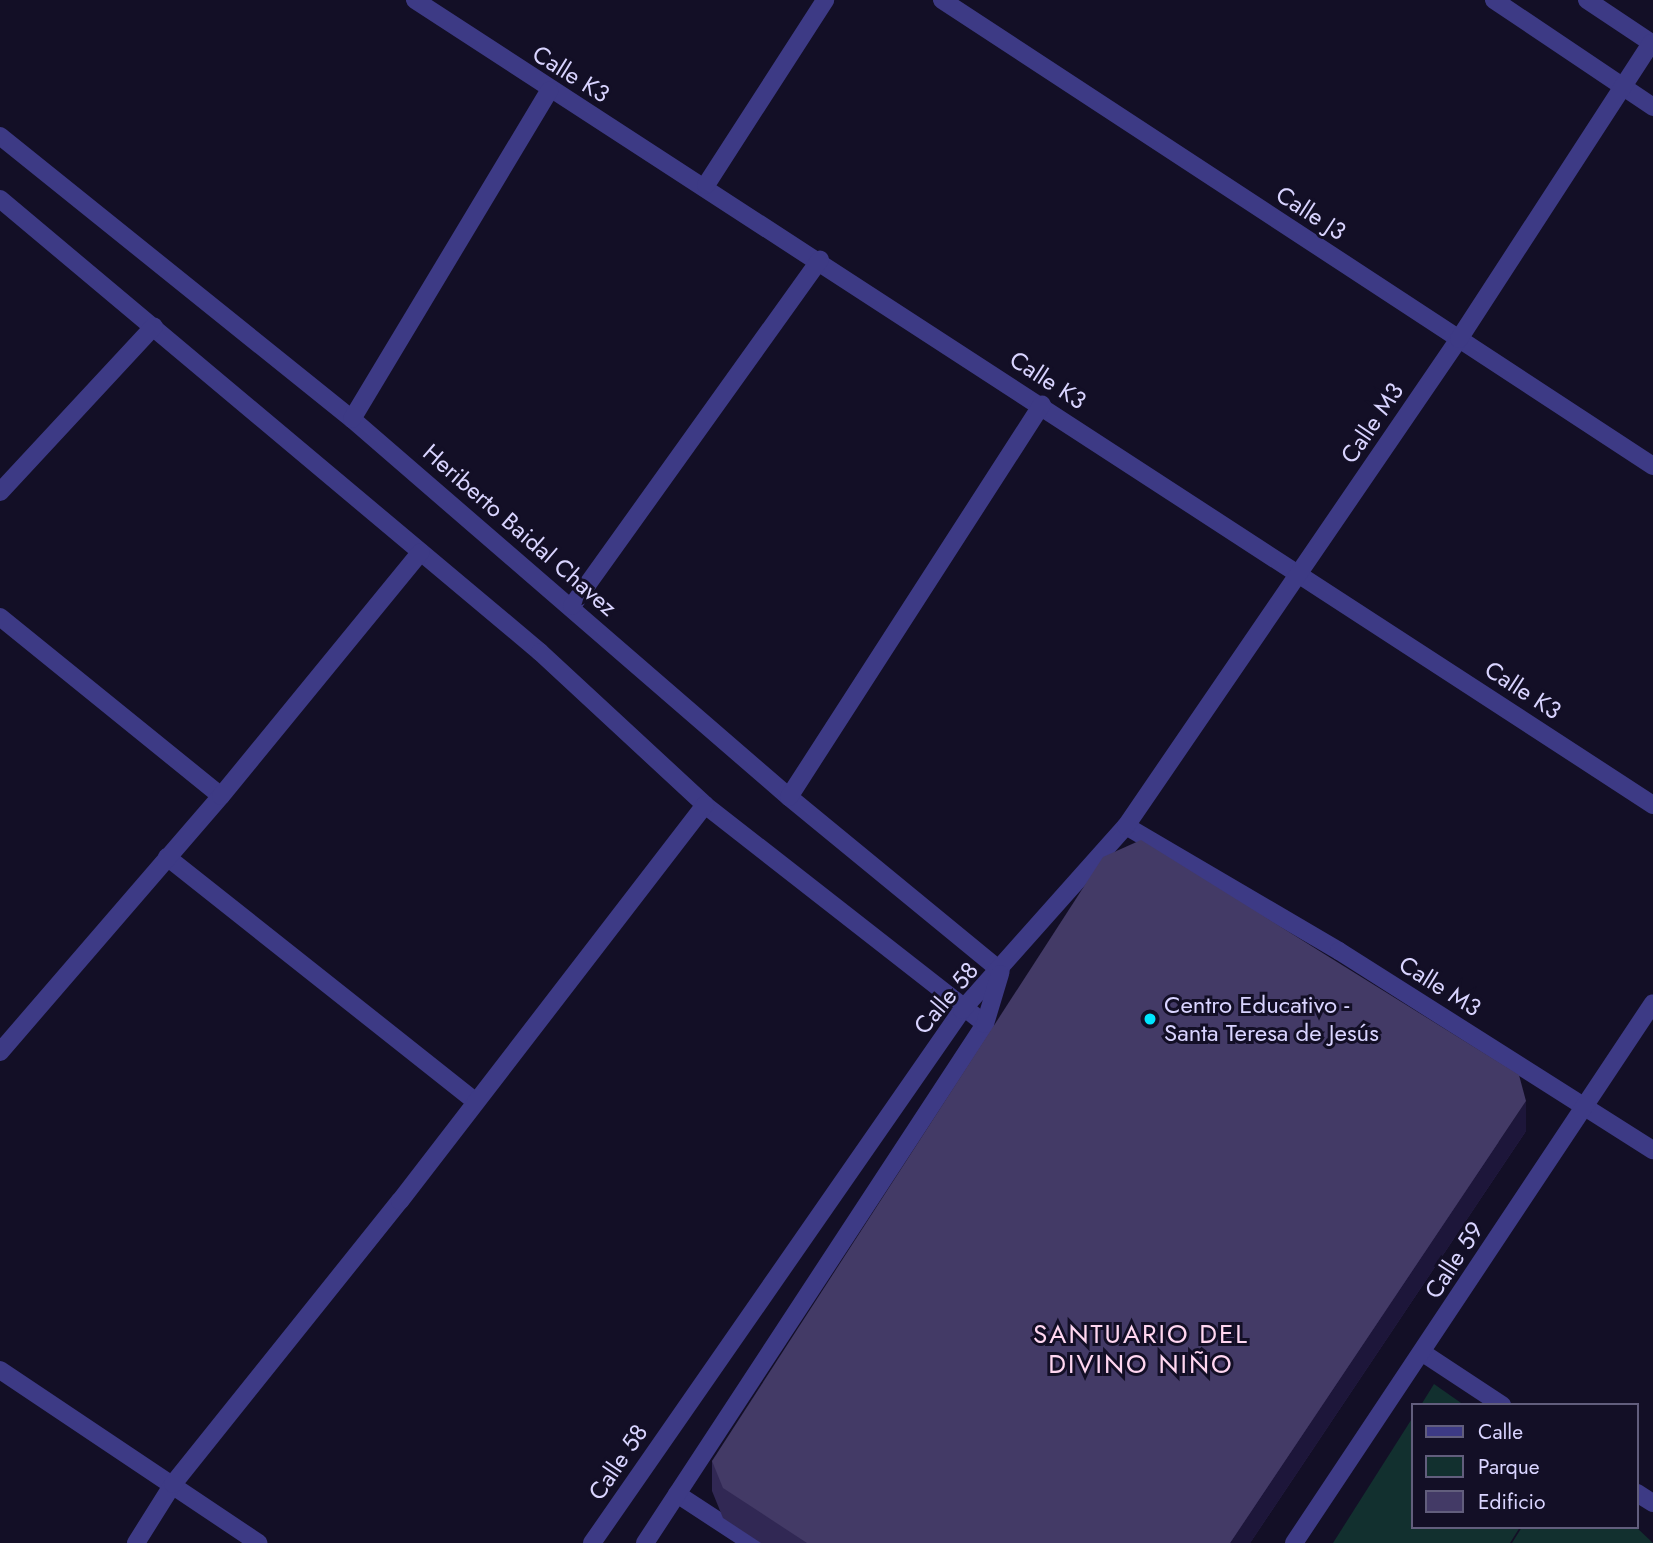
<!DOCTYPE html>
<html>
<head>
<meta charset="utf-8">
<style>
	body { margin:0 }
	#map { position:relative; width:1653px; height:1543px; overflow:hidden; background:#130f26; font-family:Jost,sans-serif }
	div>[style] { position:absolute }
	.green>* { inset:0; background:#12302f }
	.minor>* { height:18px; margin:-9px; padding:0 9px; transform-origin:9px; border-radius:9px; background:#3d3a85 }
	.wall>* { inset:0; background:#312854 }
	.shaded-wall>* { inset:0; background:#1d163a }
	.building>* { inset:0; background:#433a66 }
	.dots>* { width:19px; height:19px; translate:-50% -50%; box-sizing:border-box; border:4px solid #130f26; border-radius:50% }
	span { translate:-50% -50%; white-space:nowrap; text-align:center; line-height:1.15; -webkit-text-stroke:6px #130f26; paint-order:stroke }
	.street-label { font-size:24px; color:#d9d4ff }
	.poi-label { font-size:24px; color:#d9d4ff }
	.left { translate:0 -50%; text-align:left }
	.neighbourhood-label { font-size:26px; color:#ffd6f0; letter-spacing:2px }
	.legend { position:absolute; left:1411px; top:1403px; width:228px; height:126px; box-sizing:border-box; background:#130f26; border:2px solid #625e7d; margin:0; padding:9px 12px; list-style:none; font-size:21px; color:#d9d4ff }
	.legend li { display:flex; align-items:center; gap:14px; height:35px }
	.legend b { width:35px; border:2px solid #625e7d }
</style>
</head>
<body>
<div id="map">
	<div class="green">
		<i style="clip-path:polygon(1434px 1384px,1464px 1405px,1421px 1405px)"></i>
		<i style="clip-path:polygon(1413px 1417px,1413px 1527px,1520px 1527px,1510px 1543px,1333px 1543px)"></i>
		<i style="clip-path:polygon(1522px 1527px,1636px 1527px,1653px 1543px,1512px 1543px)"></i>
	</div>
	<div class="minor">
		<i style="left:415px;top:0;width:1477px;rotate:33.03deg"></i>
		<i style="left:942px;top:0;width:850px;rotate:33.24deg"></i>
		<i style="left:1494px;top:0;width:192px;rotate:33.9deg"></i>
		<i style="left:1587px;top:0;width:79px;rotate:33.7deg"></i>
		<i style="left:0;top:136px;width:452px;rotate:38.8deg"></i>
		<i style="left:352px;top:419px;width:578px;rotate:40.86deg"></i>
		<i style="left:789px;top:797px;width:274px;rotate:39.4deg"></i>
		<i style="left:706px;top:185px;width:220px;rotate:-57.2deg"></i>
		<i style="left:0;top:199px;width:705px;rotate:39.99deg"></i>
		<i style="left:540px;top:652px;width:225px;rotate:42.8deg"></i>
		<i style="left:705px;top:805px;width:355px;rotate:38deg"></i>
		<i style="left:352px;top:419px;width:383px;rotate:-59deg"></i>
		<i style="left:0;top:492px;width:226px;rotate:-47.1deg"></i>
		<i style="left:572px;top:606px;width:426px;rotate:-54.4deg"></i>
		<i style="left:0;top:617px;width:284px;rotate:39deg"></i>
		<i style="left:789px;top:797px;width:467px;rotate:-57.2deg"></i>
		<i style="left:1126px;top:826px;width:247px;rotate:30.4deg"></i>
		<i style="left:1339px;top:951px;width:372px;rotate:32.4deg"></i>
		<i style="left:167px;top:857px;width:394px;rotate:38.4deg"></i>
		<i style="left:0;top:1052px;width:338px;rotate:-49.2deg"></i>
		<i style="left:221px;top:796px;width:315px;rotate:-50.7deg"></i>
		<i style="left:1423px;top:1353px;width:95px;rotate:33.4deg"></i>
		<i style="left:0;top:1370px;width:311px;rotate:33.8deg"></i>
		<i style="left:1637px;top:1493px;width:19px;rotate:32deg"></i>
		<i style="left:677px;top:1494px;width:90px;rotate:33.2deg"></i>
		<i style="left:136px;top:1543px;width:70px;rotate:-57.9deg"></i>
		<i style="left:173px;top:1484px;width:363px;rotate:-51.3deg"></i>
		<i style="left:400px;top:1201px;width:500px;rotate:-52.4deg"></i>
		<i style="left:592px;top:1543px;width:649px;rotate:-55.23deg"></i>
		<i style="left:962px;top:1010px;width:246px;rotate:-48.3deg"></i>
		<i style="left:1126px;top:826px;width:590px;rotate:-55.64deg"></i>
		<i style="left:1459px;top:339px;width:353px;rotate:-57deg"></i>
		<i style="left:645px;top:1543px;width:620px;rotate:-56.77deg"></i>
		<i style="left:985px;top:1024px;width:52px;rotate:-73.3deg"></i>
		<i style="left:1294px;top:1543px;width:648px;rotate:-56.38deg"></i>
	</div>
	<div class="wall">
		<i style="clip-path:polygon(1526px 1131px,1250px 1543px,761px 1543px,723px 1518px,712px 1491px,712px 1461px)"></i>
	</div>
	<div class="shaded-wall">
		<i style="clip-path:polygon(1526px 1101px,1526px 1131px,1250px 1543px,1230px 1543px)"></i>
	</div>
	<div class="building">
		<i style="clip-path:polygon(1141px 840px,1519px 1075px,1526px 1101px,1230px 1543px,807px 1543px,723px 1488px,712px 1461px,1103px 857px)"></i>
	</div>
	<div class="dots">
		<i style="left:1150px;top:1019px;background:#00e5ff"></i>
	</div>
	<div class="street-label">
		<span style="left:571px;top:74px;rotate:32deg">Calle K3</span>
		<span style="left:1311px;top:213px;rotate:33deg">Calle J3</span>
		<span style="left:1048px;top:380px;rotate:33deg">Calle K3</span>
		<span style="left:1372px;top:423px;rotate:-56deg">Calle M3</span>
		<span style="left:520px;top:530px;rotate:41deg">Heriberto Baidal Chavez</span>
		<span style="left:1523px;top:690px;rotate:33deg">Calle K3</span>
		<span style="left:1440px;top:986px;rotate:32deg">Calle M3</span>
		<span style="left:946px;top:998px;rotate:-50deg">Calle 58</span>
		<span style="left:1454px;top:1260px;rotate:-57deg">Calle 59</span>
		<span style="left:618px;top:1462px;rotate:-56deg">Calle 58</span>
	</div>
	<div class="poi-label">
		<span class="left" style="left:1164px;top:1019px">Centro Educativo -<br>Santa Teresa de Jesús</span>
	</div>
	<div class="neighbourhood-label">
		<span style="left:1141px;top:1350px">SANTUARIO DEL<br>DIVINO NIÑO</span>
	</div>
	<ul class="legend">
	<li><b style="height:9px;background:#3d3a85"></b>Calle</li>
	<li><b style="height:19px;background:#12302f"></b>Parque</li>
	<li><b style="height:19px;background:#433a66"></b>Edificio</li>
	</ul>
</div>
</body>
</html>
